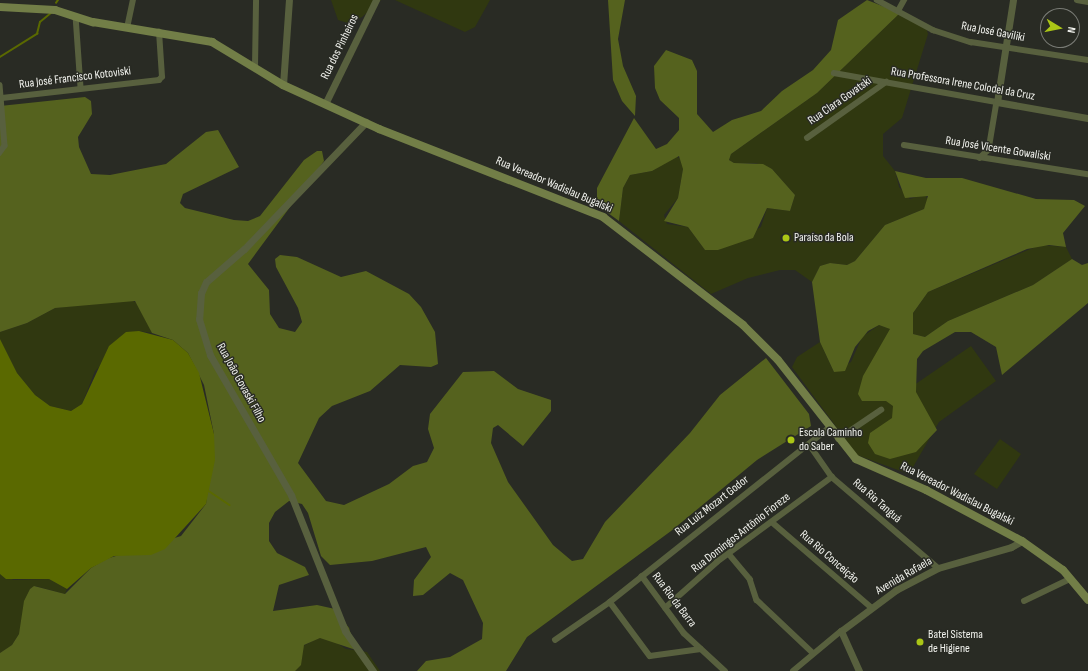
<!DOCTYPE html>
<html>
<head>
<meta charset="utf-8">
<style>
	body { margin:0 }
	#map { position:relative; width:1088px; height:671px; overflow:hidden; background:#292b24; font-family:"Sofia Sans Condensed",sans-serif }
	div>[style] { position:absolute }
	.green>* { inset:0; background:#303810 }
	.forest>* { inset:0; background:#55621e }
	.water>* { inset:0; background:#5a6900 }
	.stream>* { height:1.5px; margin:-0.75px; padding:0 0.75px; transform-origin:0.75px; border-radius:0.75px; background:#5a6900 }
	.minor>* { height:5.5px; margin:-2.75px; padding:0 2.75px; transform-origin:2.75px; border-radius:2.75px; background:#58603e }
	.tertiary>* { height:7px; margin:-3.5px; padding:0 3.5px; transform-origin:3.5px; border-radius:3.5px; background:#58603e }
	.secondary>* { height:8px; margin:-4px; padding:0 4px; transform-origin:4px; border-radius:4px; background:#727e47 }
	.dots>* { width:11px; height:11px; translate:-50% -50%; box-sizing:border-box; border:2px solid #292b24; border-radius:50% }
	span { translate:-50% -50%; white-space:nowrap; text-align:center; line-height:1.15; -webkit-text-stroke:3px #292b24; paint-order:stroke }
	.street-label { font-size:12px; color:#f2f3ee }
	.poi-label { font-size:12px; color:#f2f3ee }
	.left { translate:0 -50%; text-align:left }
	.north { position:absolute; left:1040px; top:8px; width:40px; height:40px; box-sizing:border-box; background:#292b24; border:1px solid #797b75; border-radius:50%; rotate:100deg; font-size:11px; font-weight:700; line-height:16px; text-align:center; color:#f2f3ee }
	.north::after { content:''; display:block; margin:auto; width:14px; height:18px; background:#abc616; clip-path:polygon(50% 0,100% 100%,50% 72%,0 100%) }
</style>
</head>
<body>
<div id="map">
	<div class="green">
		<i style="clip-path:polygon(331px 0,381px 0,362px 17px,348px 23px,338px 20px)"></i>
		<i style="clip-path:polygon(395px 0,490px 0,475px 27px,465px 32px)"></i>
		<i style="clip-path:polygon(900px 13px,926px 27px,928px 34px,902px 118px,883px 134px,883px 156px,895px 171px,899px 187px,910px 199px,925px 194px,928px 201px,924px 209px,885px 225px,855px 261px,847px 265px,830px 263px,820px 266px,812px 282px,795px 270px,780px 270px,748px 278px,711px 294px,619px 221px,623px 188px,630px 175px,652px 171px,675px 156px,683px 160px,683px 169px,678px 198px,664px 215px,667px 224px,688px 227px,705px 250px,718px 250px,761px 227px,767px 208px,790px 211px,795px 195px,772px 169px,756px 163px,734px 163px,729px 160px,731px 154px,817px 93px)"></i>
		<i style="clip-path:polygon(1040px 245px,1066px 247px,1072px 259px,1033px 285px,948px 321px,925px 337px,913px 334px,913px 313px,928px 292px)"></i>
		<i style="clip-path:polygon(130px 299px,141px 306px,152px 333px,139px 331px,95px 371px,82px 404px,71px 411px,50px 406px,35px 395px,17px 373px,0 339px,0 332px,27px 323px,55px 308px)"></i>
		<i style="clip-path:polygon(879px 325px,891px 329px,875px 359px,878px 401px,901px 394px,971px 346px,996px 381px,939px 422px,909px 474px,857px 455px,792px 367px,797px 357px,820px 342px,834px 372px,851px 362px,862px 337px)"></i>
		<i style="clip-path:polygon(1000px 439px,1021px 454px,997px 489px,974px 474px)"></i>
		<i style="clip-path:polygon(0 574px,14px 580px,49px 579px,67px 589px,65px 594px,35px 586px,30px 589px,19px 634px,12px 645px,0 653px)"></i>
		<i style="clip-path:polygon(321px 637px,329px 638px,346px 649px,367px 652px,380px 671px,274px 671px,301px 647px)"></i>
	</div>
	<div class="forest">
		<i style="clip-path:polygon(608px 0,625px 0,618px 39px,623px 66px,636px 96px,635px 116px,622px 101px,613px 80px)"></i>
		<i style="clip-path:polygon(867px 0,900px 13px,817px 93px,731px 154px,729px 160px,734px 163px,763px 164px,772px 169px,795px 195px,790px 211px,767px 208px,753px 238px,718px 250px,705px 250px,688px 227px,664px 221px,678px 198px,683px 169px,679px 156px,652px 171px,630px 175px,623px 188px,619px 221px,597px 205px,597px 188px,634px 118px,656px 149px,667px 144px,679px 130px,679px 118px,660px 100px,655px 88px,654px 66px,666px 50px,692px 60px,697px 71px,697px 114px,713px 132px,732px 120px,761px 111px,782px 91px,813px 70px,831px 50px,838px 20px)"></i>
		<i style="clip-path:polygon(85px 97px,91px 101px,92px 114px,78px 137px,79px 147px,91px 174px,110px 175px,166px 164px,206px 132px,218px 130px,239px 167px,183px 194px,180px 203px,185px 208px,234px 220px,248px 221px,260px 216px,304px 160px,317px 151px,322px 151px,324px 161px,248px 264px,269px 290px,270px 314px,279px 328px,295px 332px,302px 322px,298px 308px,276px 267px,275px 259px,280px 255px,297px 257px,341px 277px,366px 271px,409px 294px,421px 307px,435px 332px,438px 364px,431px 367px,400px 365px,370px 391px,332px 406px,319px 418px,298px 463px,326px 501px,344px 505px,389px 484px,413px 466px,427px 462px,434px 448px,428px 429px,430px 414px,463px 372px,494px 371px,518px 389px,551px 400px,551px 411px,523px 446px,498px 425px,493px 428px,491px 443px,508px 482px,553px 545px,572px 561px,583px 559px,605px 522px,690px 433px,720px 395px,766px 358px,809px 414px,811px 426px,757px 460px,671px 531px,527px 637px,506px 671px,417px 671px,426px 661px,450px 657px,482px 639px,483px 623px,463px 580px,450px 573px,423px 595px,413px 596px,414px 580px,431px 557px,426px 547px,372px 561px,330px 565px,321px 556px,308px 513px,302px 504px,289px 501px,275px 512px,269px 523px,269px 541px,277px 553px,305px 567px,309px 575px,279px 585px,273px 611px,317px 605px,335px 609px,349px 628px,356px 650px,320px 638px,304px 645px,301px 665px,295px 671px,0 671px,0 653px,12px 645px,19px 634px,24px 601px,30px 589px,34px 586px,65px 594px,91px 568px,106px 559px,181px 536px,206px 504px,214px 434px,204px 385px,188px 353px,173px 340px,152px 333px,135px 301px,55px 308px,27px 323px,0 332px,0 106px)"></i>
		<i style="clip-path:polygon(895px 171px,926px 178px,962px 178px,1036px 199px,1074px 200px,1085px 206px,1063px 233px,1066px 247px,1049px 245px,1027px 249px,928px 292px,913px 313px,913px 334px,925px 337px,948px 321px,1033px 285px,1072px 259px,1082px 265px,1088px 263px,1088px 303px,1002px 375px,996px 347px,971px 332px,955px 332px,923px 351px,917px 359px,916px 392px,937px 430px,916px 452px,890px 459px,875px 454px,868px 443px,870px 433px,892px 418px,893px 406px,886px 401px,862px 401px,858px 394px,863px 376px,890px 329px,879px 325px,868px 331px,855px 347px,845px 371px,834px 372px,820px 342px,812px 282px,820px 266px,830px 263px,847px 265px,855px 261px,885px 225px,924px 209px,928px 196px,905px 198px)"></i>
	</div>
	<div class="water">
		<i style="clip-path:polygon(139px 331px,173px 340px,188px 353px,199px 373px,214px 434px,215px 460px,206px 504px,165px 549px,151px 555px,114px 556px,91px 568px,67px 589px,49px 579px,6px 579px,0 574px,0 339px,17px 373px,35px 395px,50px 406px,71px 411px,82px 404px,109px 346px,126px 332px)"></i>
	</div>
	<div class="stream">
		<i style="left:56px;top:3px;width:4px;rotate:-56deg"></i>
		<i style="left:0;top:57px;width:44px;rotate:-31.9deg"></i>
		<i style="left:37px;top:34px;width:12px;rotate:-76deg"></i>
		<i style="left:40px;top:22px;width:14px;rotate:-39deg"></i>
		<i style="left:209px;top:491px;width:25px;rotate:34deg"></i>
	</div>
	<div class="minor">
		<i style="left:877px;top:0;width:64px;rotate:28.2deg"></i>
		<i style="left:933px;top:30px;width:40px;rotate:18deg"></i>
		<i style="left:971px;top:42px;width:118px;rotate:8.7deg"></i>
		<i style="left:1077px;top:0;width:11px;rotate:10deg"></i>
		<i style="left:898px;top:11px;width:13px;rotate:-61deg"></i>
		<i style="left:76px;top:16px;width:71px;rotate:86deg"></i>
		<i style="left:127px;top:28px;width:29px;rotate:-78deg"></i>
		<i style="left:255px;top:67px;width:66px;rotate:-89.1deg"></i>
		<i style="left:834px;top:73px;width:166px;rotate:10.1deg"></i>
		<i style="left:997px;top:102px;width:49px;rotate:99.5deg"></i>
		<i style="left:989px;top:150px;width:12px;rotate:138deg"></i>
		<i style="left:0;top:85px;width:61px;rotate:85.3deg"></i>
		<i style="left:5px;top:146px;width:9px;rotate:126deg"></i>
		<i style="left:2px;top:98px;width:158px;rotate:-6.5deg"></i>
		<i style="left:159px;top:80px;width:4px;rotate:-45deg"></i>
		<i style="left:162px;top:77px;width:45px;rotate:-93.8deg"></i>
		<i style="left:807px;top:138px;width:97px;rotate:-35.3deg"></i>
		<i style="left:904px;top:145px;width:186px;rotate:9deg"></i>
		<i style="left:838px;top:439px;width:52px;rotate:-34deg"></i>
		<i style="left:809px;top:444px;width:40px;rotate:55.1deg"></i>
		<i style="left:832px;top:477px;width:140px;rotate:40.6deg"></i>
		<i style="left:772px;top:522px;width:132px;rotate:40.7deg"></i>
		<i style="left:729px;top:554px;width:33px;rotate:50deg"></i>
		<i style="left:750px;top:579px;width:22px;rotate:72deg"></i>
		<i style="left:757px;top:600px;width:77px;rotate:43.4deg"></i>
		<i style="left:642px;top:576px;width:71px;rotate:53.6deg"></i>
		<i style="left:684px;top:633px;width:56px;rotate:42.8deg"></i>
		<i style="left:1024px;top:601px;width:51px;rotate:-25.6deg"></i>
		<i style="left:610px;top:602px;width:67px;rotate:53.5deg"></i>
		<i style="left:650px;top:656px;width:51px;rotate:-7.8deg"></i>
		<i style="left:665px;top:608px;width:69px;rotate:-41.5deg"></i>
		<i style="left:717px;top:562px;width:143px;rotate:-36.5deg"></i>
		<i style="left:555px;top:640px;width:67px;rotate:-34.6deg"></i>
		<i style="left:610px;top:602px;width:280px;rotate:-38.5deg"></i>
		<i style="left:793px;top:671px;width:62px;rotate:-39.8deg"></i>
	</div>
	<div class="tertiary">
		<i style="left:1013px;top:0;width:103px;rotate:98.9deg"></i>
		<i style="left:997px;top:102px;width:92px;rotate:10deg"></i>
		<i style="left:283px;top:85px;width:85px;rotate:-86deg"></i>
		<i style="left:325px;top:104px;width:116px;rotate:-63.9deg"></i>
		<i style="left:366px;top:122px;width:176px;rotate:133.8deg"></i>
		<i style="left:244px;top:249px;width:50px;rotate:139deg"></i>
		<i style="left:206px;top:282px;width:12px;rotate:114deg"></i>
		<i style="left:201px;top:293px;width:26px;rotate:94deg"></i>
		<i style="left:199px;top:319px;width:38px;rotate:73deg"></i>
		<i style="left:210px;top:355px;width:162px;rotate:59.9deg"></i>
		<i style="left:291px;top:495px;width:146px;rotate:68.3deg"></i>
		<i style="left:345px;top:631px;width:49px;rotate:55deg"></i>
		<i style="left:859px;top:671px;width:44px;rotate:-114.2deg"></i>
		<i style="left:841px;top:631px;width:69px;rotate:-36.7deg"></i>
		<i style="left:896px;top:590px;width:47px;rotate:-27.6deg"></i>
		<i style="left:938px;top:568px;width:76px;rotate:-16deg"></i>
		<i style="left:1011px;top:547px;width:13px;rotate:-29deg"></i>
	</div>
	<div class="secondary">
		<i style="left:0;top:7px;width:55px;rotate:3.1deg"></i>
		<i style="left:55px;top:10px;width:40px;rotate:18deg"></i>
		<i style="left:93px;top:22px;width:121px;rotate:9.5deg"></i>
		<i style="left:212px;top:42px;width:83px;rotate:31.2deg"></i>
		<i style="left:283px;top:85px;width:106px;rotate:24.6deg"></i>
		<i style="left:379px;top:129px;width:241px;rotate:21.4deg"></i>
		<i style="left:603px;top:217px;width:177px;rotate:37.6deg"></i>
		<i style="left:743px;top:325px;width:49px;rotate:45deg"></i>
		<i style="left:778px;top:360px;width:126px;rotate:51.8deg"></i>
		<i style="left:856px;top:459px;width:77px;rotate:23.9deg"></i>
		<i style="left:926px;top:490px;width:109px;rotate:28deg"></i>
		<i style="left:1022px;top:541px;width:50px;rotate:35.3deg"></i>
		<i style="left:1063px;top:570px;width:39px;rotate:50deg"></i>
	</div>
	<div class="dots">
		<i style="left:786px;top:238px;background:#abc616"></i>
		<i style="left:791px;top:440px;background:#abc616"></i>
		<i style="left:920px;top:642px;background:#abc616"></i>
	</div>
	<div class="street-label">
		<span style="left:993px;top:32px;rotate:11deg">Rua José Gaviliki</span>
		<span style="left:340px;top:47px;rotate:-64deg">Rua dos Pinheiros</span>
		<span style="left:75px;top:78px;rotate:-7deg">Rua José Francisco Kotoviski</span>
		<span style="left:963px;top:84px;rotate:10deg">Rua Professora Irene Colodel da Cruz</span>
		<span style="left:840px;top:101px;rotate:-35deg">Rua Clara Govatski</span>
		<span style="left:998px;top:149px;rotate:9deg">Rua José Vicente Gowaliski</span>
		<span style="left:554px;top:185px;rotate:23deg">Rua Vereador Wadislau Bugalski</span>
		<span style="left:241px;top:383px;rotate:61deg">Rua João Govaski Filho</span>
		<span style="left:957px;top:494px;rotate:27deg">Rua Vereador Wadislau Bugalski</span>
		<span style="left:877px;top:501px;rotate:41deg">Rua Rio Tanguá</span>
		<span style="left:712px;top:506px;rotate:-38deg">Rua Luiz Mozart Godor</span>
		<span style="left:741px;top:533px;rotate:-38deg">Rua Domingos Antônio Fioreze</span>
		<span style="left:829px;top:557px;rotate:41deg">Rua Rio Conceição</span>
		<span style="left:904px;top:576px;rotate:-30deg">Avenida Rafaela</span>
		<span style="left:674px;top:600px;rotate:53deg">Rua Rio da Barra</span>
	</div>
	<div class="poi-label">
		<span class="left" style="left:794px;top:238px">Paraíso da Bola</span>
		<span class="left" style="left:799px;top:440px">Escola Caminho<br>do Saber</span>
		<span class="left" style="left:928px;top:642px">Batel Sistema<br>de Higiene</span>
	</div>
	<div class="north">N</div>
</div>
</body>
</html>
